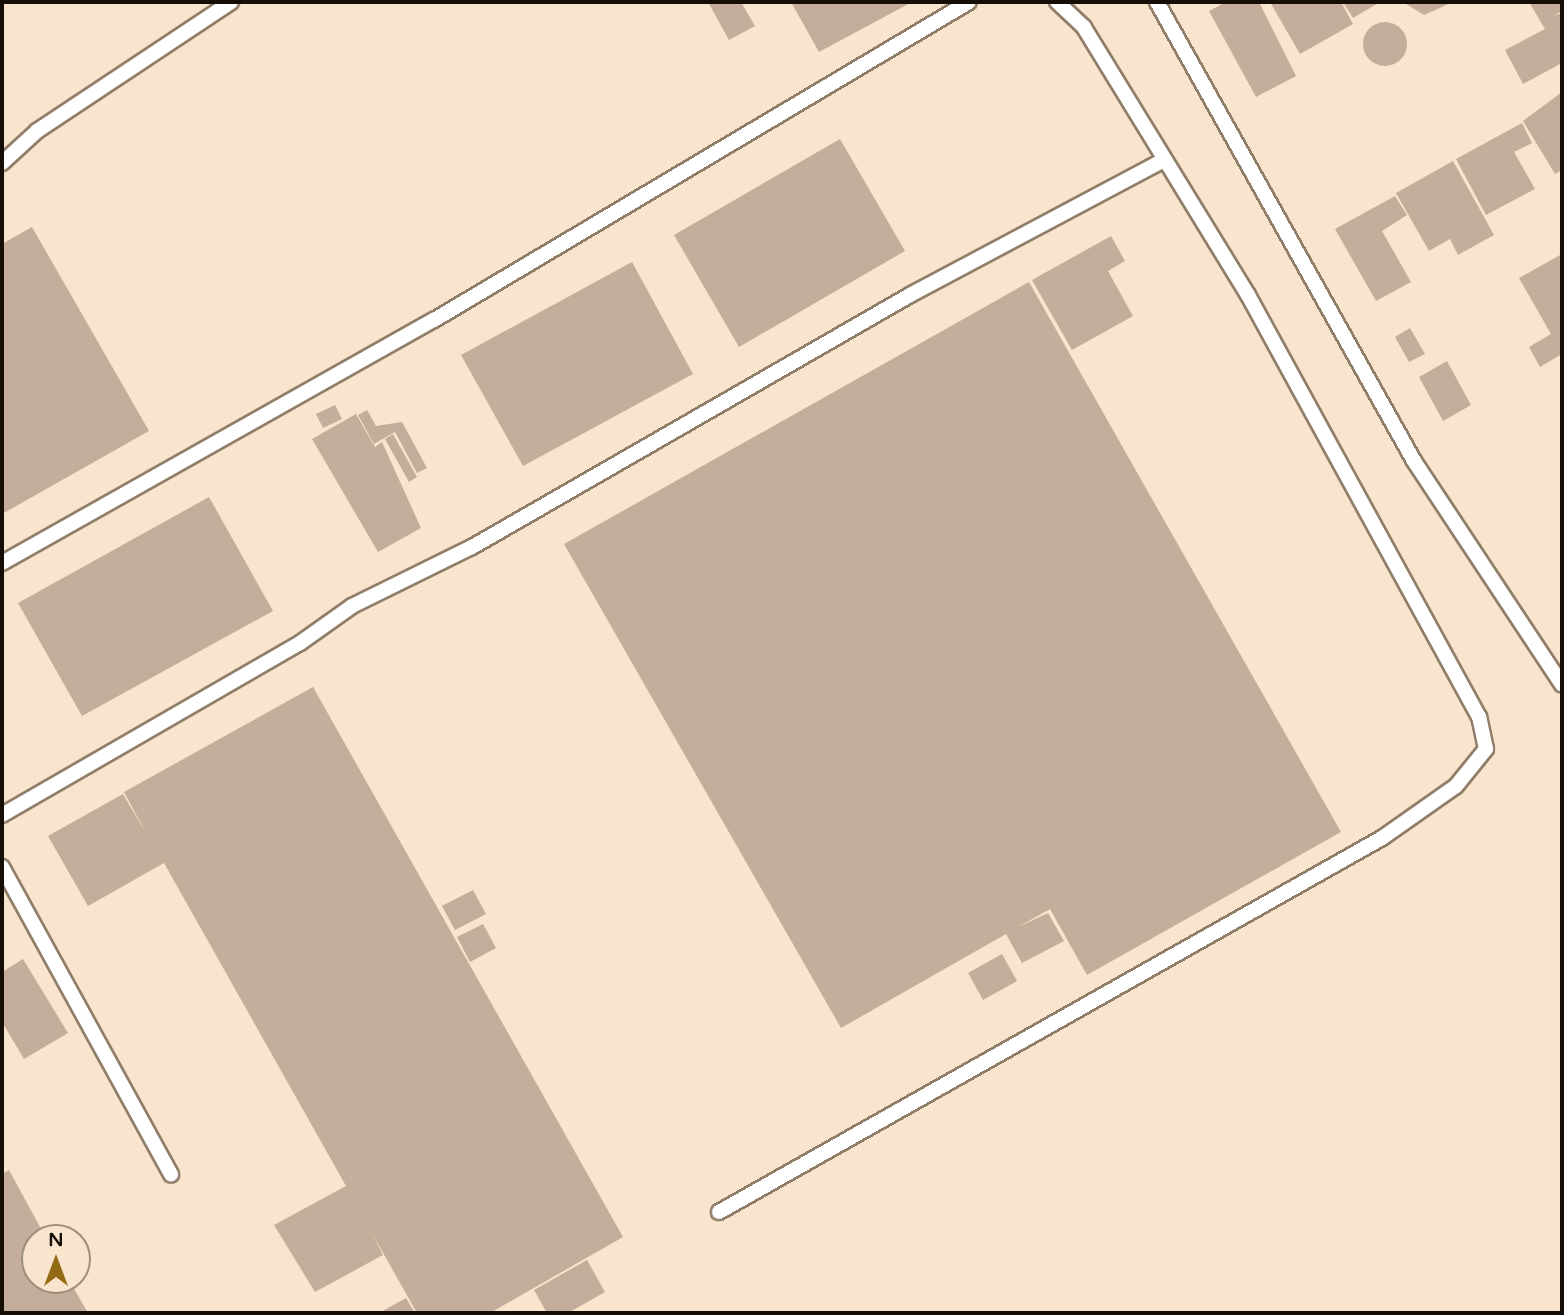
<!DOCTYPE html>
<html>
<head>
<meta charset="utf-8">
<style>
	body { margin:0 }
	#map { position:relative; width:1564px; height:1315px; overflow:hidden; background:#f9e5ce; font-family:"Varela Round",sans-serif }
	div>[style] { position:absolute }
	.building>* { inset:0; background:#c4ad9a }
	.round { border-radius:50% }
	.roads { filter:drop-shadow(2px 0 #907e69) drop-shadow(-2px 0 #907e69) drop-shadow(0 2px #907e69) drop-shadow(0 -2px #907e69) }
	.lane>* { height:14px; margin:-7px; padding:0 7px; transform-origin:7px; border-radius:7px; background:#fff }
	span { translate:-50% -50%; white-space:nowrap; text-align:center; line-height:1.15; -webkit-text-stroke:5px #f9e5ce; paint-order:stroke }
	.frame { position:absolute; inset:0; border:4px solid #140e06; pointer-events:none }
	.north { position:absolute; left:21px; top:1224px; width:70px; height:70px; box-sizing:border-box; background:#f9e5ce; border:2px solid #9d8f7e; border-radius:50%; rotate:0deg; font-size:19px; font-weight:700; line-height:28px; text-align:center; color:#140e06 }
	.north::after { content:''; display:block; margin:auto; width:24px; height:32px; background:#956a15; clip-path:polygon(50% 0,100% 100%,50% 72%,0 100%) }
</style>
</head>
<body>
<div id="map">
	<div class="building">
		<i style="clip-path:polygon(708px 2px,741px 2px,755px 26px,729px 40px)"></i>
		<i style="clip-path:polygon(791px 2px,912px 2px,819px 52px)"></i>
		<i style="clip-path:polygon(1226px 2px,1259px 2px,1296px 76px,1256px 97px,1209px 11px)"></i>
		<i style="clip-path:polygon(1270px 2px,1341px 2px,1353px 24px,1300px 54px)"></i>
		<i style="clip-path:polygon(1343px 2px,1380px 2px,1353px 18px)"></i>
		<i style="clip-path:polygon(1403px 2px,1453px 2px,1424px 15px)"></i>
		<i style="clip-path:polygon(1529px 2px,1562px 2px,1562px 11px,1553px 16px,1562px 13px,1562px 63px,1523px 84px,1505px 50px,1545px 29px)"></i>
		<i class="round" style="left:1363px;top:22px;width:44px;height:44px"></i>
		<i style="clip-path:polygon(1562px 92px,1562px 170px,1555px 174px,1523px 121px)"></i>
		<i style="clip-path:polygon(1522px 123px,1532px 143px,1514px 152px,1535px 189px,1486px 215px,1456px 159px)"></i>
		<i style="clip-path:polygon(840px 139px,905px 251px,739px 347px,674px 235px)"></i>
		<i style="clip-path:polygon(1453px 161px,1494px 235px,1458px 255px,1450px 239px,1429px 251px,1396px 193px)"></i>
		<i style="clip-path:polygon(1395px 196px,1407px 215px,1382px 231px,1411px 282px,1376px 301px,1335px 229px)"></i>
		<i style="clip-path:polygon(32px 227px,149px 431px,2px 514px,2px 244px)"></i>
		<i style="clip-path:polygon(1111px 236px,1125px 261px,1108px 271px,1133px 316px,1072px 350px,1032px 280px)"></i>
		<i style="clip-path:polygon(1562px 254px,1562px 354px,1540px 367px,1529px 347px,1551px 334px,1519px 278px)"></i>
		<i style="clip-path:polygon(632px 262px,693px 374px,523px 466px,461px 355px)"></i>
		<i style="clip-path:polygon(1029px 282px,1341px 832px,1087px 975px,1050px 909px,1018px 927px,1048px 913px,1064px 941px,1022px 963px,1006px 934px,841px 1028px,564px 544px)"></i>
		<i style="clip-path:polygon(1410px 328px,1425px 354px,1409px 362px,1395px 337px)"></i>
		<i style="clip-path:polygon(1447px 361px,1471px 405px,1443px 421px,1419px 377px)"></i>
		<i style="clip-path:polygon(335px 405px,342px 419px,323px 428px,316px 414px)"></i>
		<i style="clip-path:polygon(367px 410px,376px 426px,402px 422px,427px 468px,417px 473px,395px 432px,374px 444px,358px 415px)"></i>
		<i style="clip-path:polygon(356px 414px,375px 447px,382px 442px,421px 528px,378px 552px,312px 439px)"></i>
		<i style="clip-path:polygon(393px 434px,417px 477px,409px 482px,385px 439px)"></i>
		<i style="clip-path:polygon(209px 497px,273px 611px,82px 716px,18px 603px)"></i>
		<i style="clip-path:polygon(313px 687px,623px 1237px,490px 1313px,417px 1313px,373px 1235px,383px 1255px,315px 1292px,274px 1225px,346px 1186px,164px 863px,88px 906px,48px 836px,123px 794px,147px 835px,124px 792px)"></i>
		<i style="clip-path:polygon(473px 890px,486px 914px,455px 930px,442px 906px)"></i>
		<i style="clip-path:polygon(483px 924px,496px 948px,470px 962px,457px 937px)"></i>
		<i style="clip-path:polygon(1002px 954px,1017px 981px,983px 1000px,968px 973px)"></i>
		<i style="clip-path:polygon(23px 959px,68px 1033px,24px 1059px,2px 1022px,2px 972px)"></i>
		<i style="clip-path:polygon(9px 1170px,46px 1238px,35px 1238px,35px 1280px,69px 1280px,88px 1313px,2px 1313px,2px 1174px)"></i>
		<i style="clip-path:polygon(587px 1260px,605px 1292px,568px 1313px,547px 1313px,534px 1290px)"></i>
		<i style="clip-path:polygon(406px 1298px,415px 1313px,379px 1313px)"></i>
	</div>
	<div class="roads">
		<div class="lane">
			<i style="left:1157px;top:2px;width:526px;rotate:60.75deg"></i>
			<i style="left:1414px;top:461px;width:268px;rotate:56.5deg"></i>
			<i style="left:2px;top:163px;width:47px;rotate:-42.4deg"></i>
			<i style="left:37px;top:131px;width:233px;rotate:-33.6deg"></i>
			<i style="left:2px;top:563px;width:496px;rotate:-29.4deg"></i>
			<i style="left:434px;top:320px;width:622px;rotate:-30.73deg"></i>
			<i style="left:2px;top:815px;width:344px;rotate:-30deg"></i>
			<i style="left:300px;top:643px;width:64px;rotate:-35.4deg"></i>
			<i style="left:352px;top:606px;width:134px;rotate:-26.2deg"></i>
			<i style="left:472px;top:547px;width:505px;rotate:-29.91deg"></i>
			<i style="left:910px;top:295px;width:288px;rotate:-28deg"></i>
			<i style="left:2px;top:867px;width:351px;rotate:61.2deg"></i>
			<i style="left:719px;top:1212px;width:761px;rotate:-29.43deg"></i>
			<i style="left:1382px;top:838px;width:90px;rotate:-35.1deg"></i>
			<i style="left:1456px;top:786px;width:48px;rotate:-51deg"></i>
			<i style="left:1486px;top:749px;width:33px;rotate:-102deg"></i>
			<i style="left:1479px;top:717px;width:481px;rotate:-118.7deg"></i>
			<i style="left:1248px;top:295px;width:314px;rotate:-121.5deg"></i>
			<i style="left:1084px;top:27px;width:37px;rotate:-137deg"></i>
		</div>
	</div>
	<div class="frame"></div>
	<div class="north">N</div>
</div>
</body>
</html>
